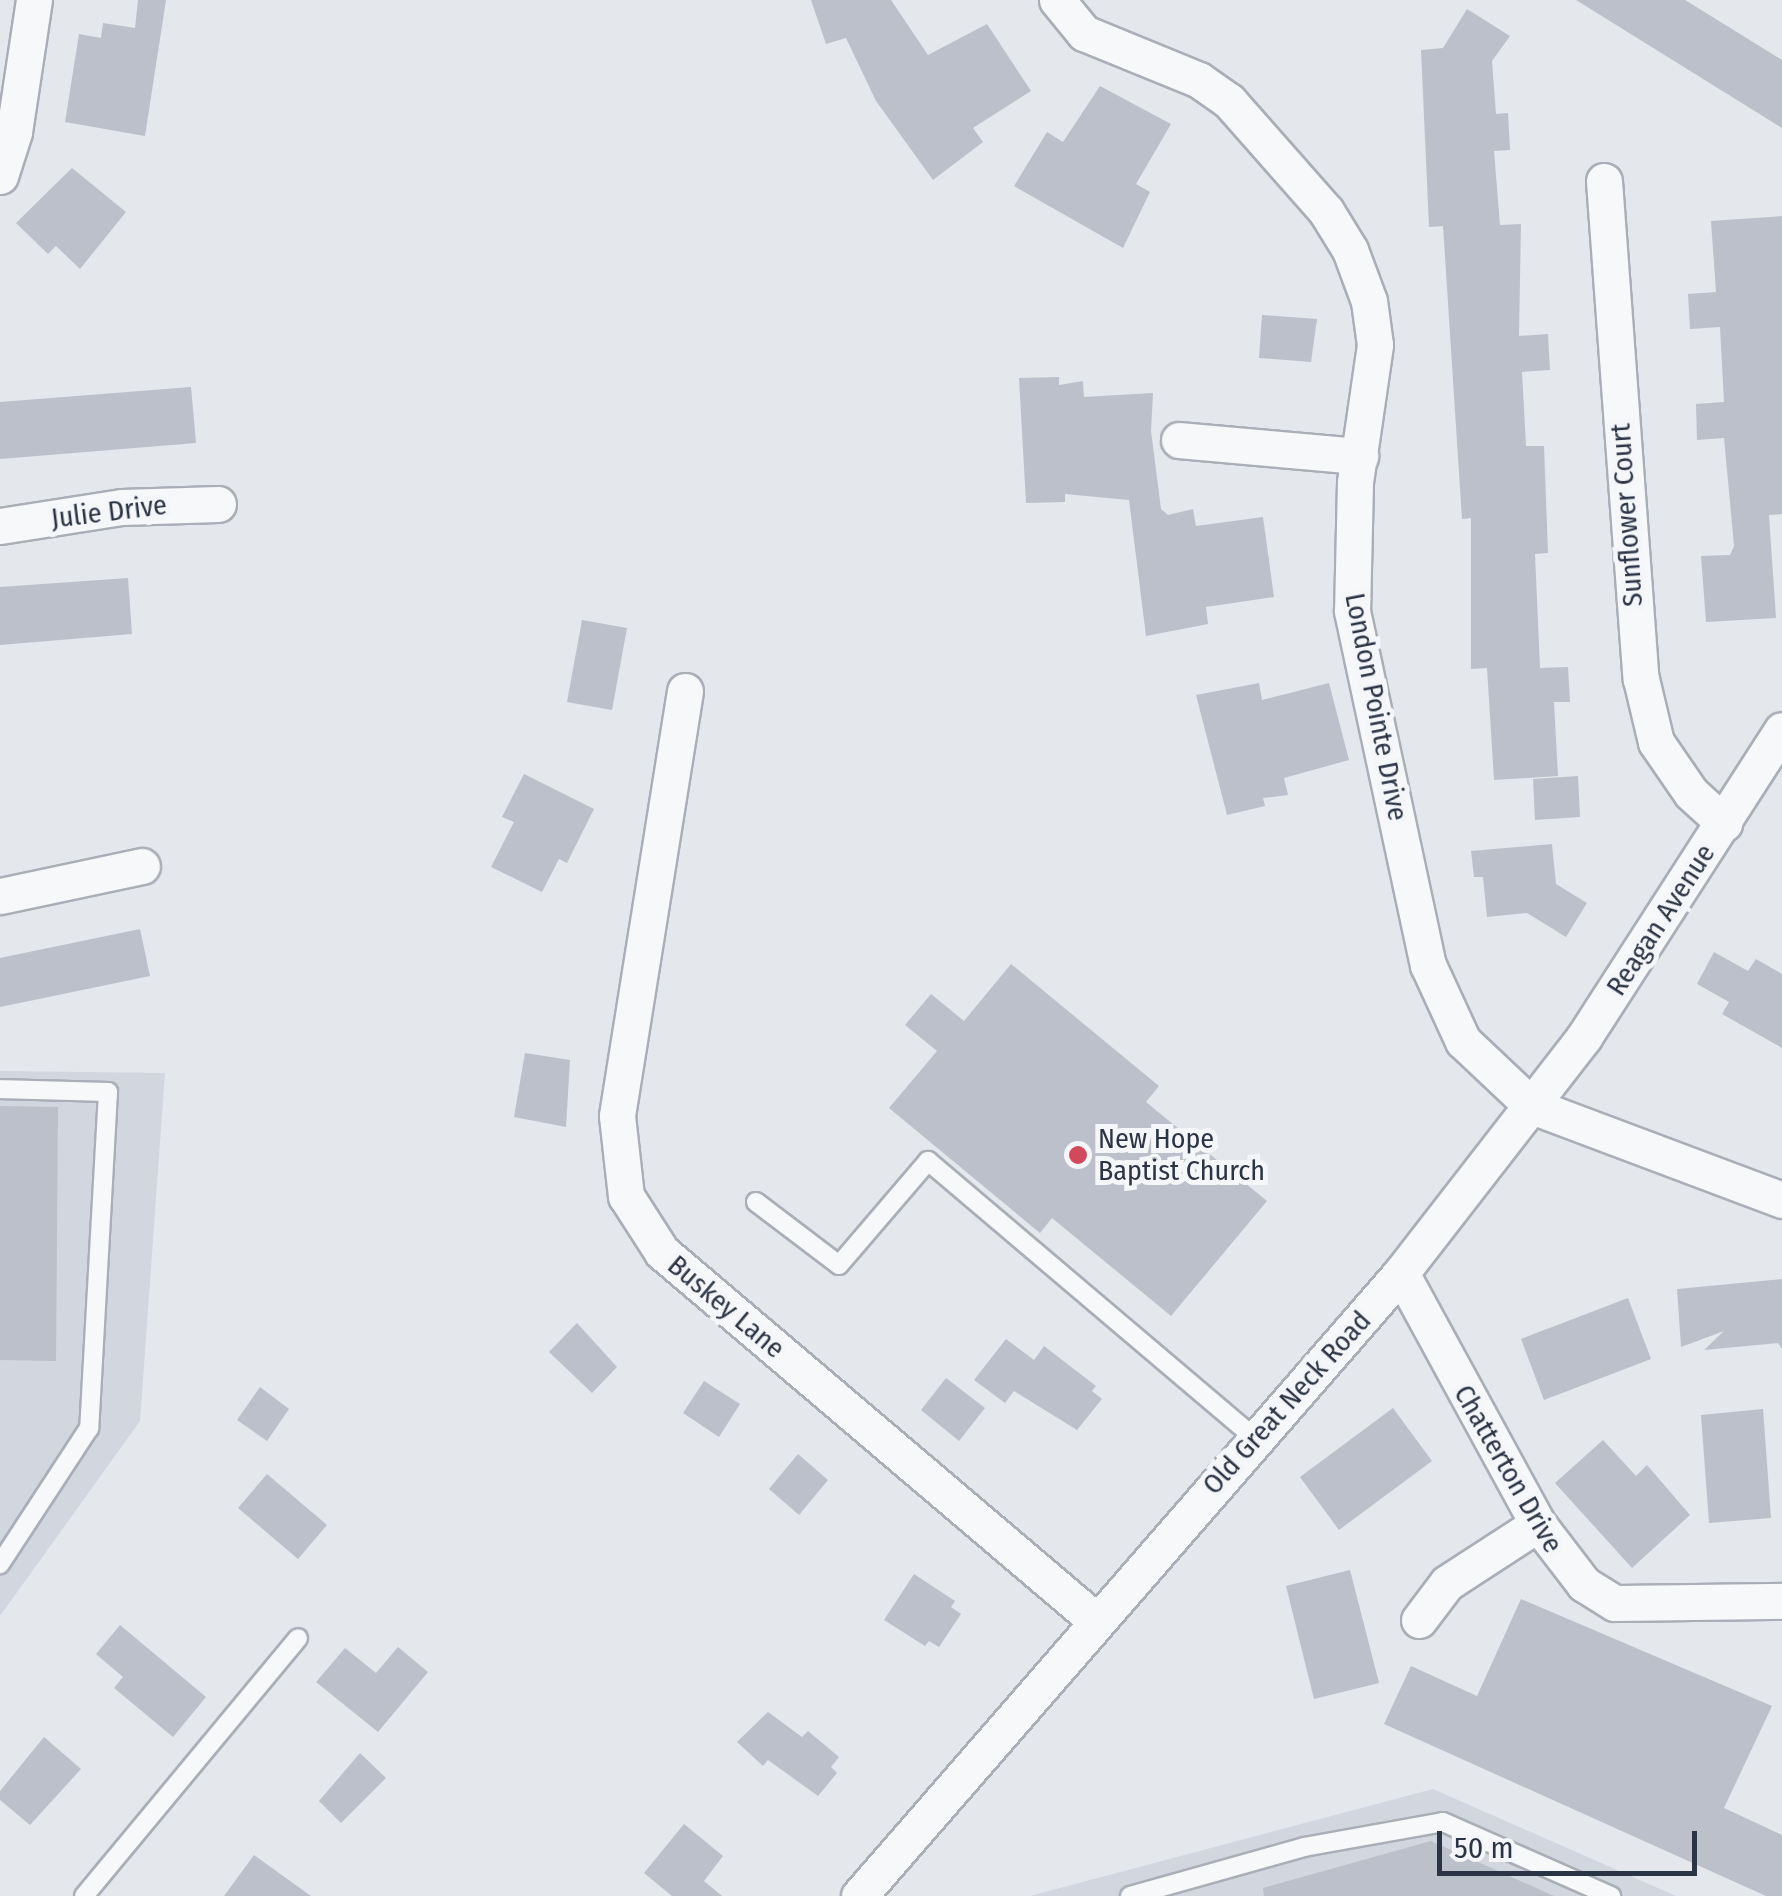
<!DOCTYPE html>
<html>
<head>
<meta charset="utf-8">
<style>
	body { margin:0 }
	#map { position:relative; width:1782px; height:1896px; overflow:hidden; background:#e4e7ec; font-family:"Fira Sans Condensed",sans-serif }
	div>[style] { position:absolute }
	.built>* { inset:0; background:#d2d6de }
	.building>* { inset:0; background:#bbc0ca }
	.roads { filter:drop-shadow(2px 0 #a9aeb7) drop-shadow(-2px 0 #a9aeb7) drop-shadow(0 2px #a9aeb7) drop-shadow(0 -2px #a9aeb7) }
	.service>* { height:18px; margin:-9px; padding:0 9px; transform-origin:9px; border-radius:9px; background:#f7f8fa }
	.minor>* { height:35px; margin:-17.5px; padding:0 17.5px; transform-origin:17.5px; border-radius:17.5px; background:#f7f8fa }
	.dots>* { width:28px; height:28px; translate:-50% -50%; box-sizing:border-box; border:5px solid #f4f6f9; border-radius:50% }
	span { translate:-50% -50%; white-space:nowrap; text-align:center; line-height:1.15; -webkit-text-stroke:10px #f4f6f9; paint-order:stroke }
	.street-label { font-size:28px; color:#2b3445 }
	.poi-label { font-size:28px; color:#2b3445 }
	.left { translate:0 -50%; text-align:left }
	.scale { position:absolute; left:1437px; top:1831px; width:260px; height:45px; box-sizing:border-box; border:5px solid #2b3445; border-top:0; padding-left:12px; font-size:30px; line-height:35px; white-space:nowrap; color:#2b3445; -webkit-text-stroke:8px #f4f6f9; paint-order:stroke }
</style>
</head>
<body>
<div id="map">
	<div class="built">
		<i style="clip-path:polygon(0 1071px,165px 1073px,140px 1421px,0 1616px)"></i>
		<i style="clip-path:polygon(1433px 1789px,1676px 1896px,1030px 1896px)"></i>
	</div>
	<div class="building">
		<i style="clip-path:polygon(138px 0,166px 0,145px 136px,65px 122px,79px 34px,101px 38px,103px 23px,135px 28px)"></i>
		<i style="clip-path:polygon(811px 0,891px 0,928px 55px,987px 24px,1031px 91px,973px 128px,983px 142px,933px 180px,876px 101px,846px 38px,826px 44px)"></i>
		<i style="clip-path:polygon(1576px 0,1685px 0,1782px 60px,1782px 128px)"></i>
		<i style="clip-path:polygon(1467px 9px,1510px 36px,1492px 61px,1496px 114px,1508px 113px,1510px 150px,1494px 151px,1500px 225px,1521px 224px,1519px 336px,1548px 334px,1550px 370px,1522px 372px,1526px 446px,1544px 446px,1548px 553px,1535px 554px,1540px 668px,1568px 667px,1570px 702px,1554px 702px,1558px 776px,1494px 780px,1487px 668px,1471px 669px,1471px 518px,1462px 519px,1443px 226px,1429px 227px,1421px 50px,1443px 48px)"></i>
		<i style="clip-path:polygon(1100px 86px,1171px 124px,1136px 184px,1150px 192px,1123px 248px,1014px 186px,1047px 132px,1063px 142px)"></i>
		<i style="clip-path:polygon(72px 168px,126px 212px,80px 269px,56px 246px,48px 254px,16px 223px)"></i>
		<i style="clip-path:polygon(1782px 216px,1782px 514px,1769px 515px,1776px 618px,1706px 622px,1701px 556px,1730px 555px,1734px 546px,1724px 438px,1697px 440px,1696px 404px,1724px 402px,1720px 327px,1690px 329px,1688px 294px,1716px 292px,1711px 221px)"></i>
		<i style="clip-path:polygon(1262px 315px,1317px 319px,1311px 362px,1259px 358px)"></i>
		<i style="clip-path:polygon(1059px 377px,1059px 385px,1083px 381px,1084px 397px,1153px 393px,1151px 431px,1161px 509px,1168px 515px,1193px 509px,1196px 526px,1263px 517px,1274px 597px,1206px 607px,1208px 624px,1146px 636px,1129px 500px,1065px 494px,1065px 502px,1026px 503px,1019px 378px)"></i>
		<i style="clip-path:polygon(191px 387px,196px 443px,0 459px,0 402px)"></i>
		<i style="clip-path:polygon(128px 578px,132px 634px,0 645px,0 587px)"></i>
		<i style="clip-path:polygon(582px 620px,627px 628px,612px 710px,567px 702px)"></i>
		<i style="clip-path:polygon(1259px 683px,1262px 700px,1329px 683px,1349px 760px,1284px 778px,1288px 795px,1263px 798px,1265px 806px,1227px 815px,1196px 695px)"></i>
		<i style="clip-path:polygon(524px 774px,594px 809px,567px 863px,559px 859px,542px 892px,491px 867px,514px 822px,502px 817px)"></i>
		<i style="clip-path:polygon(1578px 776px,1580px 817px,1535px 820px,1533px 779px)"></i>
		<i style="clip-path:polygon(1552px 844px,1556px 884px,1587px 903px,1566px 937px,1527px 913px,1487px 917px,1483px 877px,1474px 877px,1471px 851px)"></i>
		<i style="clip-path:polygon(140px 929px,150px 976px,0 1007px,0 958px)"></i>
		<i style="clip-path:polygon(1714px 952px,1748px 971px,1756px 959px,1782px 974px,1782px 1048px,1722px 1014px,1729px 1002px,1697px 984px)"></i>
		<i style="clip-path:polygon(1011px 964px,1159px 1086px,1146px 1102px,1267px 1201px,1171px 1316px,1052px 1218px,1040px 1233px,889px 1108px,937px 1051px,905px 1025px,931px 994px,964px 1021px)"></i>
		<i style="clip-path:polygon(525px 1053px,570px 1060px,566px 1127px,514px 1117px)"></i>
		<i style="clip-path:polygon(0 1106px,58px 1107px,56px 1361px,0 1360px)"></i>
		<i style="clip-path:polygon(1782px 1279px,1782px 1349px,1778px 1343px,1704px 1350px,1724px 1331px,1681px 1347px,1677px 1289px)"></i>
		<i style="clip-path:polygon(1628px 1298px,1651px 1359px,1544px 1400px,1521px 1339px)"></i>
		<i style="clip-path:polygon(577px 1323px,617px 1367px,592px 1393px,549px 1352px)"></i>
		<i style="clip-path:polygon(1006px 1339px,1034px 1360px,1044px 1346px,1096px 1386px,1092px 1391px,1102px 1399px,1077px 1430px,1014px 1391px,1005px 1403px,974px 1380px)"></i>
		<i style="clip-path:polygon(946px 1378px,985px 1408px,959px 1441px,921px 1410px)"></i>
		<i style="clip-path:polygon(704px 1381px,740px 1404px,719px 1437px,683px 1413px)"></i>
		<i style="clip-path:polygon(260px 1387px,289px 1409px,267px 1441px,237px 1420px)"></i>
		<i style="clip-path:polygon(1393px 1408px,1432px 1461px,1339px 1530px,1300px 1477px)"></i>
		<i style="clip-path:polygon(1763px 1409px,1771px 1518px,1709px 1523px,1701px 1415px)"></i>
		<i style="clip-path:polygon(1603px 1440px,1636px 1476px,1647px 1465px,1690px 1515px,1632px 1568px,1555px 1483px)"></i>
		<i style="clip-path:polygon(798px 1454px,828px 1480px,799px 1515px,769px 1489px)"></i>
		<i style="clip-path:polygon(267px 1474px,327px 1525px,298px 1559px,238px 1508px)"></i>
		<i style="clip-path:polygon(1350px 1570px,1379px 1683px,1314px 1699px,1286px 1586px)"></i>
		<i style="clip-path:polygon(914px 1574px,955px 1601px,951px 1607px,961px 1614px,939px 1647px,929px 1641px,925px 1646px,884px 1620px)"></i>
		<i style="clip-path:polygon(1521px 1599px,1772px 1706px,1724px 1808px,1782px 1835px,1782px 1896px,1766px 1896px,1384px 1724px,1411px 1666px,1477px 1696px)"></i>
		<i style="clip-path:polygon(120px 1625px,206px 1697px,173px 1737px,114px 1688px,123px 1677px,96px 1654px)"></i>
		<i style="clip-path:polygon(398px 1647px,428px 1672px,378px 1732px,316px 1682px,345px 1648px,376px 1673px)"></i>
		<i style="clip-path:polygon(768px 1712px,802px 1737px,808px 1731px,839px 1757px,831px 1767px,837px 1773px,818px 1796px,768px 1760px,763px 1766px,737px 1742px)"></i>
		<i style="clip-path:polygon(44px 1737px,81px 1769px,30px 1825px,0 1800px,0 1791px)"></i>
		<i style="clip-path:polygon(360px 1753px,386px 1778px,341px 1823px,319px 1801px)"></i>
		<i style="clip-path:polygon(684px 1824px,723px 1856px,704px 1881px,722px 1896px,672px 1896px,644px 1873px)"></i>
		<i style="clip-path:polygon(1431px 1841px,1554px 1896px,1264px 1896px,1263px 1888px)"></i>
		<i style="clip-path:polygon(254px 1855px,311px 1896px,224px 1896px)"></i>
	</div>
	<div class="roads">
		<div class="service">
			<i style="left:0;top:1089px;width:108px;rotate:1.6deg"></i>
			<i style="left:108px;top:1092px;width:337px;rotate:93.2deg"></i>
			<i style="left:89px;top:1428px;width:163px;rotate:123.2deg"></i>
			<i style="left:756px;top:1202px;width:104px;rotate:37.2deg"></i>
			<i style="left:839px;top:1265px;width:137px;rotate:-49.4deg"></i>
			<i style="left:928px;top:1161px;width:430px;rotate:40.3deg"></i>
			<i style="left:84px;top:1896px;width:335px;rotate:-50.3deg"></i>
			<i style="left:1130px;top:1896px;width:181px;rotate:-15.7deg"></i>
			<i style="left:1304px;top:1847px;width:141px;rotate:-10.2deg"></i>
			<i style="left:1443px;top:1822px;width:184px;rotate:23.8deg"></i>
		</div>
		<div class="minor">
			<i style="left:1057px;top:0;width:43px;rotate:50.7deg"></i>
			<i style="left:1084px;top:33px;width:124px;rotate:22.2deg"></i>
			<i style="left:1199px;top:80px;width:37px;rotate:35deg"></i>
			<i style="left:1229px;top:101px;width:147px;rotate:48.6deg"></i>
			<i style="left:1326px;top:211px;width:46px;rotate:58.4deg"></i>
			<i style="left:1350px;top:250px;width:54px;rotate:69.6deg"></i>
			<i style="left:1369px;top:301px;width:44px;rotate:82.2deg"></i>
			<i style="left:1375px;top:345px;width:138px;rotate:98.3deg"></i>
			<i style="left:1355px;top:482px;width:129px;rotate:91.3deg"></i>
			<i style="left:1352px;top:611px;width:362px;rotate:77.9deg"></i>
			<i style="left:1428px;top:965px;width:84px;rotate:65.3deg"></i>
			<i style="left:1463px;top:1041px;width:95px;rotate:43.3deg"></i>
			<i style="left:1532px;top:1106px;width:267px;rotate:20.6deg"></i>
			<i style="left:0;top:176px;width:46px;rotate:-72.3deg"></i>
			<i style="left:14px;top:132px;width:134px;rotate:-81.4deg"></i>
			<i style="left:1604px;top:181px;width:499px;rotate:85.8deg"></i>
			<i style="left:1641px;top:679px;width:65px;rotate:76.6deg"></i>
			<i style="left:1656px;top:742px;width:62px;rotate:55.5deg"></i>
			<i style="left:1691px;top:793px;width:45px;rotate:42.3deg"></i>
			<i style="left:1179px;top:440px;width:182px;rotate:5.1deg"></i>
			<i style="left:0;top:526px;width:123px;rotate:-8.9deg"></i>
			<i style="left:122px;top:507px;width:96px;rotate:-1.8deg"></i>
			<i style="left:685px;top:691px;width:430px;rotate:99.1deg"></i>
			<i style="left:617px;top:1116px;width:81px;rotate:83.6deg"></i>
			<i style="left:626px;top:1196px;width:67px;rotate:57.3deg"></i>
			<i style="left:662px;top:1252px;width:567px;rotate:40.35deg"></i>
			<i style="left:0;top:896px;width:145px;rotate:-11.9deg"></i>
			<i style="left:1401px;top:1273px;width:286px;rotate:61.4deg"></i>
			<i style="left:1538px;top:1524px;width:76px;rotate:52.5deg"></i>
			<i style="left:1584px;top:1584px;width:36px;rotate:32deg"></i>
			<i style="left:1615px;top:1603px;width:167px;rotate:-0.7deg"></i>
			<i style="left:1419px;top:1620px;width:46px;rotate:-52.9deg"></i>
			<i style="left:1447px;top:1583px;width:108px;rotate:-33deg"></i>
			<i style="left:859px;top:1896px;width:826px;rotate:-48.98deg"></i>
			<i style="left:1401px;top:1273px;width:299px;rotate:-52.2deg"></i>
			<i style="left:1584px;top:1037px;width:365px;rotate:-57.2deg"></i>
		</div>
	</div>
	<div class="dots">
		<i style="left:1078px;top:1155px;background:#d1495b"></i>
	</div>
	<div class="street-label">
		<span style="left:109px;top:512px;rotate:-7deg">Julie Drive</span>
		<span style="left:1627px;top:515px;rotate:-94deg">Sunflower Court</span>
		<span style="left:1376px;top:707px;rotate:79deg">London Pointe Drive</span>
		<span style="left:1661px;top:920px;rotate:-57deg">Reagan Avenue</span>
		<span style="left:726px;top:1307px;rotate:40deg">Buskey Lane</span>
		<span style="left:1287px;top:1403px;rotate:-48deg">Old Great Neck Road</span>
		<span style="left:1508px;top:1469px;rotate:60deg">Chatterton Drive</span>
	</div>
	<div class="poi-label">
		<span class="left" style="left:1098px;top:1155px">New Hope<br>Baptist Church</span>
	</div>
	<div class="scale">50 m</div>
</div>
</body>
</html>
